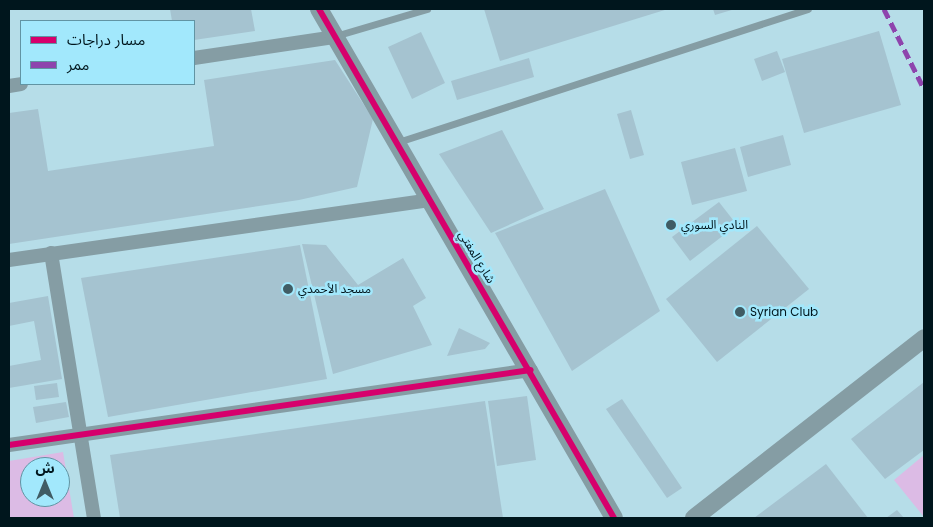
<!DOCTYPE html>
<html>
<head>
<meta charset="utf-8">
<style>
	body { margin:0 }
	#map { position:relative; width:933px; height:527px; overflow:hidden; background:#b6dde8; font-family:Poppins,"Noto Sans Arabic",sans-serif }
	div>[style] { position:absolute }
	.green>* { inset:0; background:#dcbbe5 }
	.building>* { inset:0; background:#a5c3d0 }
	.service>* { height:7px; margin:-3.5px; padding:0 3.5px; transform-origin:3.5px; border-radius:3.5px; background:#859da4 }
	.minor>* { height:14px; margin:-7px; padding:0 7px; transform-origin:7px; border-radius:7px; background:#859da4 }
	.tertiary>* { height:18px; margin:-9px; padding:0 9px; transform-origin:9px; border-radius:9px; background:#859da4 }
	.quiet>* { height:5px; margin-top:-2.5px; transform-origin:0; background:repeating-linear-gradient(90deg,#8e44ad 0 10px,transparent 0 15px) }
	.cycleway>* { height:6px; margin:-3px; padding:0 3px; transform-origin:3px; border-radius:3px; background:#d6006c }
	.dots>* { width:14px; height:14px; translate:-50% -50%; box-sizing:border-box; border:2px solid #a2e8fc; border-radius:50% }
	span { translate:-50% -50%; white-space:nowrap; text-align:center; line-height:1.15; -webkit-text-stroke:5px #a2e8fc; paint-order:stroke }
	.poi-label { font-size:12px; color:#00161d }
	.left { translate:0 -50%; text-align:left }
	.street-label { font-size:12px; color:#00161d }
	.frame { position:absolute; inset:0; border:10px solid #00161d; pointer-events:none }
	.legend { position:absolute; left:20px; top:20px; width:175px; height:65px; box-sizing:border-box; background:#a2e8fc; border:1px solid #6194a3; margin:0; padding:6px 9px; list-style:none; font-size:15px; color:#00161d }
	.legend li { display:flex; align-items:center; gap:10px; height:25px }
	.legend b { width:25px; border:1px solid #6194a3 }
	.north { position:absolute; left:20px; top:457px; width:50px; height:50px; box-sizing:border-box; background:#a2e8fc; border:1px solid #6194a3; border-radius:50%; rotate:0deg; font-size:14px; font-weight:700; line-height:20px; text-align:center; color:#00161d }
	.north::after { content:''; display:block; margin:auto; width:18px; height:22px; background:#405c64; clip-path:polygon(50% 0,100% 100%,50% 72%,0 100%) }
</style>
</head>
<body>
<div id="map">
	<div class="green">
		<i style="clip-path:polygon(evenodd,63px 452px,74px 518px,9px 518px,9px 461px,63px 452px,30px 467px,60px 467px,60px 497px,30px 497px,30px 467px)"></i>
		<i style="clip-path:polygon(924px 455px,924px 517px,894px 480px)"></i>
	</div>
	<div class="building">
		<i style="clip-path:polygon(170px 9px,251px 9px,255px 31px,194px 40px,194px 21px,172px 21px)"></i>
		<i style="clip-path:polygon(484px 9px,668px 9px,500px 61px)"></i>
		<i style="clip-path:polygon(713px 9px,735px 9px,715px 15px)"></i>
		<i style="clip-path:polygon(879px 31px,901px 105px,804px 133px,782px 59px)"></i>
		<i style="clip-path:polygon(421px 32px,445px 83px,412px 99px,388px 47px)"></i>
		<i style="clip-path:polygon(777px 51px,785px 72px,762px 81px,754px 59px)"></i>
		<i style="clip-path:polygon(529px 58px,534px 77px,457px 100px,451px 81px)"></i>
		<i style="clip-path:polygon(335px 60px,373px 119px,357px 187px,299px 200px,9px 244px,9px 113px,38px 109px,48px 171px,214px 146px,204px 80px)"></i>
		<i style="clip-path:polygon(631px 110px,644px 155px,630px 159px,617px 114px)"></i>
		<i style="clip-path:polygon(502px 130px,544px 209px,491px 233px,439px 154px)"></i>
		<i style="clip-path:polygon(783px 135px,791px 165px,748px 177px,740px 147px)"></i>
		<i style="clip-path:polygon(735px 148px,747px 191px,692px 205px,681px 162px)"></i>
		<i style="clip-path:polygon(605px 189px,660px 311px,572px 371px,495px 233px)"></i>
		<i style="clip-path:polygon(719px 202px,737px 225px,690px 261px,672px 237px)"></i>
		<i style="clip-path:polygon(757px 226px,809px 289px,717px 362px,666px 299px)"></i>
		<i style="clip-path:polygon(302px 244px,326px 245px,358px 285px,403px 258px,426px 298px,413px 306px,432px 345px,333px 374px)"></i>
		<i style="clip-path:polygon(300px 245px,327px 379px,108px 417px,81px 278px)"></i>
		<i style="clip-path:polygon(48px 296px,62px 379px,9px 388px,9px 366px,41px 360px,34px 321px,9px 326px,9px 303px)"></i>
		<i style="clip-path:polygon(459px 328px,490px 343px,485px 349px,447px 356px)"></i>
		<i style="clip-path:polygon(924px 382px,924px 450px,885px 479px,851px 439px)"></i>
		<i style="clip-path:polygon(57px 383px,59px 397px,36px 400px,34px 386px)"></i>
		<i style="clip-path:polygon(527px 396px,536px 460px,497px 466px,488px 401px)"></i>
		<i style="clip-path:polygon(622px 399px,682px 488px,667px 498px,606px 409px)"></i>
		<i style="clip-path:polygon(485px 401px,503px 518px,120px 518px,110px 455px)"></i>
		<i style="clip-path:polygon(66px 402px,69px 417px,36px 423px,33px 407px)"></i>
		<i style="clip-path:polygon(826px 464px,868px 518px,754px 518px)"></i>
		<i style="clip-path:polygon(897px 510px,904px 518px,886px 518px)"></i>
	</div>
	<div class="service">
		<i style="left:335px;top:36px;width:96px;rotate:-16.4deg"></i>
		<i style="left:398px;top:142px;width:431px;rotate:-18deg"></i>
	</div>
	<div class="minor">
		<i style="left:194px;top:58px;width:143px;rotate:-8.5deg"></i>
		<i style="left:9px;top:86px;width:12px;rotate:-9deg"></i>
		<i style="left:51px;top:253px;width:268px;rotate:80.8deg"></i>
		<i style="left:9px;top:260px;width:425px;rotate:-8.1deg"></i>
		<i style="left:9px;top:445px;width:527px;rotate:-8.18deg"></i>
	</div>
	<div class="tertiary">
		<i style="left:319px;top:9px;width:588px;rotate:59.9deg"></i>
		<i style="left:694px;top:518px;width:292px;rotate:-38deg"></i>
	</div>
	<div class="quiet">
		<i style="left:884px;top:9px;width:89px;rotate:63.4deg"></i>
	</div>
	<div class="cycleway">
		<i style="left:319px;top:9px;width:588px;rotate:59.9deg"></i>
		<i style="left:9px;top:445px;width:527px;rotate:-8.18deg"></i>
	</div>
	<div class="dots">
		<i style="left:671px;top:225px;background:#405c64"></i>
		<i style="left:288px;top:289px;background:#405c64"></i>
		<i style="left:740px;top:312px;background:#405c64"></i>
	</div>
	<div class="poi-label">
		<span class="left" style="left:681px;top:225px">النادي السوري</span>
		<span class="left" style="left:298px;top:289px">مسجد الأحمدي</span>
		<span class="left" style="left:750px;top:312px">Syrian Club</span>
	</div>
	<div class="street-label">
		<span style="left:477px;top:257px;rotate:59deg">شارع المفتي</span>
	</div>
	<div class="frame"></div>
	<ul class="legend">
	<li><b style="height:6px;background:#d6006c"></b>مسار دراجات</li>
	<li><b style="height:6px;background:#8e44ad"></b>ممر</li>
	</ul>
	<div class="north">ش</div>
</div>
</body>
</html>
